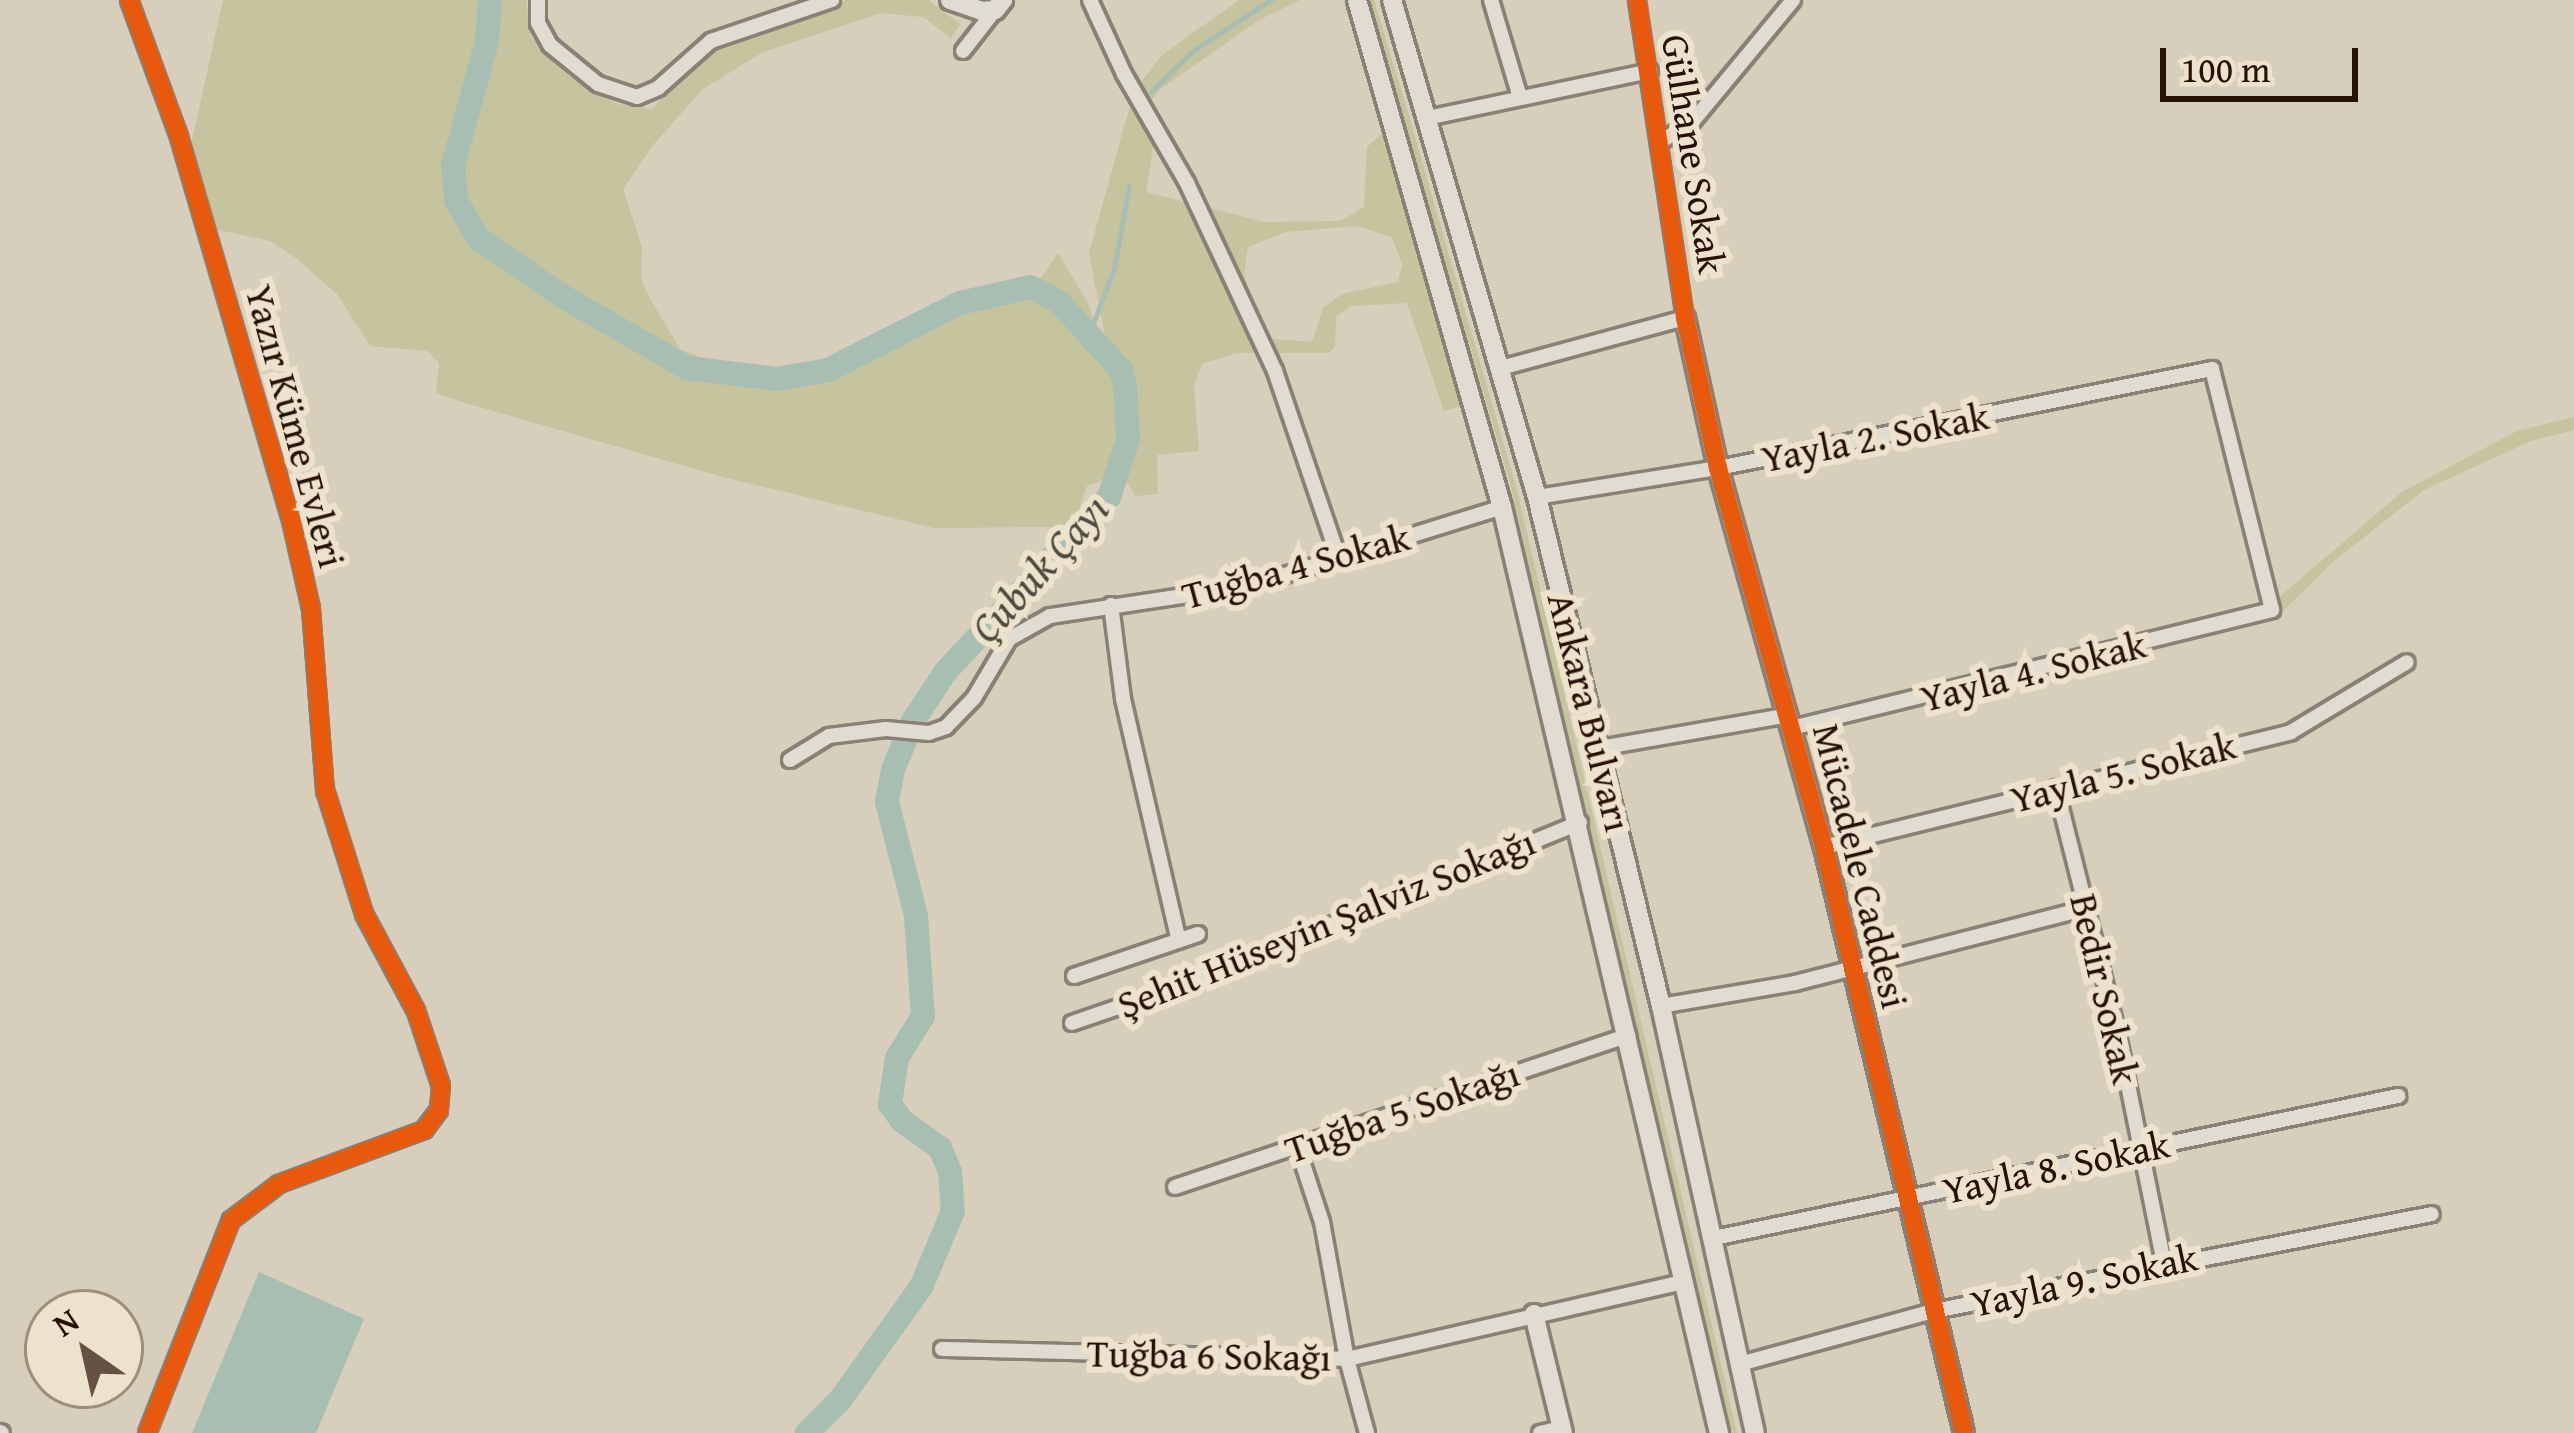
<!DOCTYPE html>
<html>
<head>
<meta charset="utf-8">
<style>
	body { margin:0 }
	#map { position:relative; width:2574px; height:1433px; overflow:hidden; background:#d7cebb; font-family:"Gentium Book Plus",serif }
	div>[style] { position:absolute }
	.green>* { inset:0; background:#c6c49e }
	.water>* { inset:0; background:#a9beb2 }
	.stream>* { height:4.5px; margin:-2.25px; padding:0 2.25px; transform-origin:2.25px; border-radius:2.25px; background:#a9beb2 }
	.river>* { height:24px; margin:-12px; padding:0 12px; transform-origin:12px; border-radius:12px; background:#a9beb2 }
	.roads { filter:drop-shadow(3px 0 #898175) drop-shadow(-3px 0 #898175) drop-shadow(0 3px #898175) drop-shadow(0 -3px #898175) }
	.street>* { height:14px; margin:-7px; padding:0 7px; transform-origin:7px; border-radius:7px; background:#e0dcd2 }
	.secondary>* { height:18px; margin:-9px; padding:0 9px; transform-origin:9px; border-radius:9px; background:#e0dcd2 }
	.cycleway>* { height:18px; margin:-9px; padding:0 9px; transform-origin:9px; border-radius:9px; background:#e8590c }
	span { translate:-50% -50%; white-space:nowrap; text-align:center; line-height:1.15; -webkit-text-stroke:12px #ede2cb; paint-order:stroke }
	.street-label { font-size:39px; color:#271006 }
	.water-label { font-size:42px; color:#4e4a41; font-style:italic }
	.north { position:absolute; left:24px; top:1289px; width:120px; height:120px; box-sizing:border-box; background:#ede2cb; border:3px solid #9e8e7c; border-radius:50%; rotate:326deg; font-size:33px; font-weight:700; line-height:48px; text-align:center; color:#271006 }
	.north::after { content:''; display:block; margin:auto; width:42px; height:54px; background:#655245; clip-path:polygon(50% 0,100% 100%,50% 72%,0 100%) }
	.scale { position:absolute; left:2160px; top:48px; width:198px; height:54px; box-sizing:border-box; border:6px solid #271006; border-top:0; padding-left:15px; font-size:36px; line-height:42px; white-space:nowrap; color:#271006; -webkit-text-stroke:9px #ede2cb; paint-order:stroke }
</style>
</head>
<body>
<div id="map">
	<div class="green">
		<i style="clip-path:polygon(evenodd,223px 0,526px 0,531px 37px,569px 76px,617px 104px,652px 109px,702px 55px,725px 43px,846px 0,928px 0,960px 24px,951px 38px,923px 17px,881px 13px,763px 52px,703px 89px,653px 145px,623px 189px,642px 247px,641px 278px,649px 297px,680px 349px,738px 372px,790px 369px,822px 365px,974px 290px,1041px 278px,1058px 253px,1088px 303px,1113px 378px,1089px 253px,1134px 91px,1162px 55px,1239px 0,1300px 0,1259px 20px,1159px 90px,1150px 103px,1154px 141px,1146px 192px,1264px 222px,1340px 221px,1364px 207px,1367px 147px,1383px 133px,1462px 406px,1444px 411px,1407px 303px,1352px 306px,1336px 316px,1335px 347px,1328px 353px,1236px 353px,1202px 364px,1194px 385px,1199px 451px,1157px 455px,1158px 494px,1135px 496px,1122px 472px,1087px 486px,1078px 512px,1063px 527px,934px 528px,723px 477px,462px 402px,436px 393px,439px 363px,427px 351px,370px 346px,337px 294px,296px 258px,270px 241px,215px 229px,189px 154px,223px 0,1356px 226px,1392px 237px,1402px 264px,1398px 282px,1342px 294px,1323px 308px,1312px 342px,1263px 338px,1244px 274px,1248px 247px,1286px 232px,1356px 226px)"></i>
		<i style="clip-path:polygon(1368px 0,1374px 0,1409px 116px,1517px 490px,1737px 1433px,1730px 1433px,1510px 483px)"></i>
		<i style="clip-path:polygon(2574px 417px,2574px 430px,2531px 441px,2424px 490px,2335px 560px,2280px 614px,2278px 598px,2402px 492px,2517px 431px)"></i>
	</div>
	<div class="water">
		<i style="clip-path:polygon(259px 1272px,364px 1319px,316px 1433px,192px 1433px)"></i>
	</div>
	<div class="stream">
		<i style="left:1151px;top:92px;width:59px;rotate:-44.3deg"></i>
		<i style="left:1193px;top:51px;width:93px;rotate:-33.2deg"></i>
		<i style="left:1089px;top:335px;width:71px;rotate:-69.3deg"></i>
		<i style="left:1114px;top:269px;width:84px;rotate:-79.8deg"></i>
	</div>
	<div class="river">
		<i style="left:490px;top:0;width:41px;rotate:94.2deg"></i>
		<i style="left:487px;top:41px;width:129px;rotate:105.3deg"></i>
		<i style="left:453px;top:165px;width:35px;rotate:85deg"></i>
		<i style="left:456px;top:200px;width:44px;rotate:59.9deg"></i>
		<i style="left:478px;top:238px;width:102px;rotate:34.6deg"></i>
		<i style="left:562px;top:296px;width:144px;rotate:29.9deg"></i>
		<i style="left:687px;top:368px;width:90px;rotate:7deg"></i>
		<i style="left:776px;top:379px;width:53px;rotate:-9.8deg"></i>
		<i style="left:828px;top:370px;width:148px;rotate:-26.9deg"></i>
		<i style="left:960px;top:303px;width:72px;rotate:-12.9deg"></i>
		<i style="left:1030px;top:287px;width:33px;rotate:27deg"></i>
		<i style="left:1059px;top:302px;width:92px;rotate:47.6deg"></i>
		<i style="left:1121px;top:370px;width:17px;rotate:77deg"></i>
		<i style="left:1125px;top:387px;width:52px;rotate:86.7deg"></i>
		<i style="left:1128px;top:439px;width:61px;rotate:108.1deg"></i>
		<i style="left:1109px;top:497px;width:238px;rotate:133.1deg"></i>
		<i style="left:946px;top:671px;width:60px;rotate:123.4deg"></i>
		<i style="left:913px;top:721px;width:53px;rotate:112.2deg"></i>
		<i style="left:893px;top:770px;width:33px;rotate:101deg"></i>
		<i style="left:887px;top:802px;width:118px;rotate:75.7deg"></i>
		<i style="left:916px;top:916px;width:100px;rotate:86deg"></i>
		<i style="left:923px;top:1016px;width:49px;rotate:121.8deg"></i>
		<i style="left:897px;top:1058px;width:47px;rotate:98.7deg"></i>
		<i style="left:890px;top:1104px;width:21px;rotate:55deg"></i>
		<i style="left:902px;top:1121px;width:47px;rotate:35.4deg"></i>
		<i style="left:940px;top:1148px;width:26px;rotate:67deg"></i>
		<i style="left:950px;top:1172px;width:39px;rotate:86deg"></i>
		<i style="left:953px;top:1211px;width:82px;rotate:112.8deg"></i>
		<i style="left:921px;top:1287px;width:139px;rotate:125.6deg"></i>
		<i style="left:840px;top:1400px;width:47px;rotate:135deg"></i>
	</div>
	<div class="roads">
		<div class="street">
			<i style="left:129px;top:0;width:146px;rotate:69.9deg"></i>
			<i style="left:179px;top:137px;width:399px;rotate:73.7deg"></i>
			<i style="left:291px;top:520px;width:91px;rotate:77.3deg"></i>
			<i style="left:311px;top:609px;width:182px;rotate:85.6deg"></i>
			<i style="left:325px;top:790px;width:130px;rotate:72.5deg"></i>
			<i style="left:364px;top:914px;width:110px;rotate:61.8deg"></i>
			<i style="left:416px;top:1011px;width:79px;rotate:71.6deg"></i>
			<i style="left:441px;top:1086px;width:24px;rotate:95deg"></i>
			<i style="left:439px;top:1110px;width:25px;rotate:127deg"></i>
			<i style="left:424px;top:1130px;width:155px;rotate:159.6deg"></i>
			<i style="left:279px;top:1184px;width:60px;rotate:143.1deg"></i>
			<i style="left:231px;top:1220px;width:229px;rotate:111.5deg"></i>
			<i style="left:538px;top:0;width:23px;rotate:90deg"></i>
			<i style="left:538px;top:23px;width:25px;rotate:61deg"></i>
			<i style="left:550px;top:45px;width:62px;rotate:39.1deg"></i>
			<i style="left:598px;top:84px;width:41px;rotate:18.4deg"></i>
			<i style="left:637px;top:97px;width:23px;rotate:-23deg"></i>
			<i style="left:658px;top:88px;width:71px;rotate:-41.6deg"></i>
			<i style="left:711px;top:41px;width:128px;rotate:-18.7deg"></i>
			<i style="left:1090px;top:0;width:81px;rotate:65.3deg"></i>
			<i style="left:1124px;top:74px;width:126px;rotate:60deg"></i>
			<i style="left:1187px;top:183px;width:208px;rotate:64.9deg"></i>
			<i style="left:1275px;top:371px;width:199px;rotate:71.2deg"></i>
			<i style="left:1491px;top:0;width:101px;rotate:73.4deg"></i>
			<i style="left:963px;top:51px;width:52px;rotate:-52deg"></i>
			<i style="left:1427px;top:118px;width:228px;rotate:-11.9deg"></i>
			<i style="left:1662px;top:141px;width:37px;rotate:-33deg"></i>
			<i style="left:1693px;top:121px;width:157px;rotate:-50.4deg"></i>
			<i style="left:1501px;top:368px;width:191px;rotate:-15.2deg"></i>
			<i style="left:1685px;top:318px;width:322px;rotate:-98.6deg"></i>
			<i style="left:1537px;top:497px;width:183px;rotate:-9.1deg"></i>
			<i style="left:1718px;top:468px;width:504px;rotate:-11.33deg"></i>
			<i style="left:2212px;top:369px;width:248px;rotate:76deg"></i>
			<i style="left:2272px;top:610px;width:493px;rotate:166.2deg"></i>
			<i style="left:1111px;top:605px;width:95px;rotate:82.7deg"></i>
			<i style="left:1123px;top:699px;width:248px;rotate:77deg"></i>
			<i style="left:1600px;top:748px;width:192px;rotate:-9.9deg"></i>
			<i style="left:790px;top:760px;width:46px;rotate:-31.6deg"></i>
			<i style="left:829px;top:736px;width:57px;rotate:-7deg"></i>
			<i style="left:886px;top:729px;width:43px;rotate:5.3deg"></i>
			<i style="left:929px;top:733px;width:18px;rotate:-19deg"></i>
			<i style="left:946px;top:727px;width:40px;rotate:-46deg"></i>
			<i style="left:974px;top:698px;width:69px;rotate:-59.3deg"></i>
			<i style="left:1009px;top:639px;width:47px;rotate:-29.3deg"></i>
			<i style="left:1050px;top:616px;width:201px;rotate:-8.6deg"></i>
			<i style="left:1249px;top:586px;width:265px;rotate:-17.3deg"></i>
			<i style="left:2056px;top:788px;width:255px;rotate:75.9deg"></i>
			<i style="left:2118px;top:1035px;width:233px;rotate:78.6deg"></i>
			<i style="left:1824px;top:847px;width:481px;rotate:-13.8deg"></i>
			<i style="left:2291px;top:732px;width:135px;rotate:-31.1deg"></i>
			<i style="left:1074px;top:976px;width:131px;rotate:-18.7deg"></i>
			<i style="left:1661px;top:1006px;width:136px;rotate:-9.7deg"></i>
			<i style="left:1795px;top:983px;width:302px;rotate:-14.4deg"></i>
			<i style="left:1072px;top:1023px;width:135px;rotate:-19deg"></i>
			<i style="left:1200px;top:979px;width:411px;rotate:-22.4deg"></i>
			<i style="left:1297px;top:1146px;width:80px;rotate:71.8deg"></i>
			<i style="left:1322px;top:1222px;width:139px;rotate:79.7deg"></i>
			<i style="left:1347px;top:1359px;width:77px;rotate:74.9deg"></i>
			<i style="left:1175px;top:1187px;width:478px;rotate:-18.5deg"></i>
			<i style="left:1714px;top:1238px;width:699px;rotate:-11.73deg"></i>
			<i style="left:942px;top:1349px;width:405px;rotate:1.4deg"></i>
			<i style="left:1347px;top:1359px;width:346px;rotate:-12.9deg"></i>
			<i style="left:1740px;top:1364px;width:201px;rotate:-15.3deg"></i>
			<i style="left:1934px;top:1311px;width:507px;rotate:-11.02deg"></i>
			<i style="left:0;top:1432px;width:2px;rotate:27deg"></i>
			<i style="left:1540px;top:1433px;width:23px;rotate:-13deg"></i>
		</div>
		<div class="secondary">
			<i style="left:950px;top:0;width:34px;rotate:19deg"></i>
			<i style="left:982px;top:11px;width:13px;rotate:-4deg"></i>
			<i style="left:995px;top:10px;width:13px;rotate:-51deg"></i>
			<i style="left:1357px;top:0;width:527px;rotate:74.04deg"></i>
			<i style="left:1502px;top:507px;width:951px;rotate:76.81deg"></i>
			<i style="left:1392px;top:0;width:518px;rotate:73.74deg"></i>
			<i style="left:1537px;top:497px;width:524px;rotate:76.31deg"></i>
			<i style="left:1661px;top:1006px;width:437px;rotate:77.6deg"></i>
			<i style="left:1685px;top:318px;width:154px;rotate:77.6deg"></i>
			<i style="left:1718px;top:468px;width:394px;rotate:74.4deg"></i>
			<i style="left:1824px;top:847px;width:602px;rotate:76.56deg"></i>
			<i style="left:1534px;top:1314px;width:122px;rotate:76.3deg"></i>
		</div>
	</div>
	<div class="cycleway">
		<i style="left:129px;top:0;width:146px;rotate:69.9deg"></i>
		<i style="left:179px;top:137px;width:399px;rotate:73.7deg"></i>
		<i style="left:291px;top:520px;width:91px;rotate:77.3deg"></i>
		<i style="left:311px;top:609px;width:182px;rotate:85.6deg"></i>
		<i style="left:325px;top:790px;width:130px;rotate:72.5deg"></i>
		<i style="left:364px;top:914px;width:110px;rotate:61.8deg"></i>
		<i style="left:416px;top:1011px;width:79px;rotate:71.6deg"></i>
		<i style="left:441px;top:1086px;width:24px;rotate:95deg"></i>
		<i style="left:439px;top:1110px;width:25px;rotate:127deg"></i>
		<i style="left:424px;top:1130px;width:155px;rotate:159.6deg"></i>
		<i style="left:279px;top:1184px;width:60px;rotate:143.1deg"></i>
		<i style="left:231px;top:1220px;width:229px;rotate:111.5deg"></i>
		<i style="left:1637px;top:0;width:322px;rotate:81.4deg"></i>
		<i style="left:1685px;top:318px;width:154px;rotate:77.6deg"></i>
		<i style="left:1718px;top:468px;width:394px;rotate:74.4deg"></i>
		<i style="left:1824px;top:847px;width:602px;rotate:76.56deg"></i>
	</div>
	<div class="street-label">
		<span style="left:1694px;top:154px;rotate:81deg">Gülhane Sokak</span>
		<span style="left:296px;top:426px;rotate:75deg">Yazır Küme Evleri</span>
		<span style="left:1875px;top:437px;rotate:-11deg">Yayla 2. Sokak</span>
		<span style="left:1296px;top:566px;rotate:-15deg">Tuğba 4 Sokak</span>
		<span style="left:2033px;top:671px;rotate:-14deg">Yayla 4. Sokak</span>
		<span style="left:1590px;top:712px;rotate:76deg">Ankara Bulvarı</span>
		<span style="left:2123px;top:772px;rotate:-14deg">Yayla 5. Sokak</span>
		<span style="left:1861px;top:866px;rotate:76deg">Mücadele Caddesi</span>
		<span style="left:1326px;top:923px;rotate:-22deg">Şehit Hüseyin Şalviz Sokağı</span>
		<span style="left:2105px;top:989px;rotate:77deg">Bedir Sokak</span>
		<span style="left:1402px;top:1111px;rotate:-19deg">Tuğba 5 Sokağı</span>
		<span style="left:2056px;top:1167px;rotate:-12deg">Yayla 8. Sokak</span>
		<span style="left:2084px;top:1280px;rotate:-12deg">Yayla 9. Sokak</span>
		<span style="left:1209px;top:1355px;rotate:1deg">Tuğba 6 Sokağı</span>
	</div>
	<div class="water-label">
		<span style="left:1039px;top:568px;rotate:-48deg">Çubuk Çayı</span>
	</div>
	<div class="north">N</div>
	<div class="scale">100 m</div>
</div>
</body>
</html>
